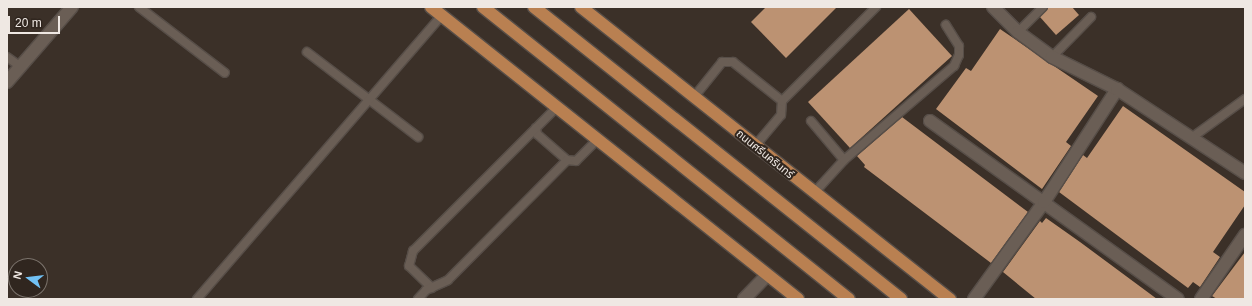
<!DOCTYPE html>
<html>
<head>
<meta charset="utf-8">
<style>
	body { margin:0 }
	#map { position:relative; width:1252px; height:306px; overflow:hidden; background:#3b3028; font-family:Helvetica,"Noto Sans Thai",sans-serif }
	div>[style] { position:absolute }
	.building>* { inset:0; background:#bc9272 }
	.roads { filter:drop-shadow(1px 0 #574e48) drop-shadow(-1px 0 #574e48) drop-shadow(0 1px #574e48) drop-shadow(0 -1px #574e48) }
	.lane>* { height:8px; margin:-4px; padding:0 4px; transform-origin:4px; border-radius:4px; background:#6a5e55 }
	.street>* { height:12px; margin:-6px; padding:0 6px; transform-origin:6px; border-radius:6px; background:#6a5e55 }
	.secondary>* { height:12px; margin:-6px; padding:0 6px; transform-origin:6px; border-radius:6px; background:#6a5e55 }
	.primary>* { height:12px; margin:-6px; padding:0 6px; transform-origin:6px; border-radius:6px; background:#b98051 }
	span { translate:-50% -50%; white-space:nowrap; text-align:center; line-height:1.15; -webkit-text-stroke:4px #30261f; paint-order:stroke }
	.street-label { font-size:11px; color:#efe8e3 }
	.frame { position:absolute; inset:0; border:8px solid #efe8e3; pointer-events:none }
	.north { position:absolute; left:8px; top:258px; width:40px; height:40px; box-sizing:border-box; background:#30261f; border:1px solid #7c746d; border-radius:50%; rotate:285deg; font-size:11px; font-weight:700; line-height:16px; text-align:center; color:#efe8e3 }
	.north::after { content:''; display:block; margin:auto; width:14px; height:18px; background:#71c1f4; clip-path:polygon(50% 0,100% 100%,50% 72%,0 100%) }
	.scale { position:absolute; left:8px; top:16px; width:52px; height:18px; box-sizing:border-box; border:2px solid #efe8e3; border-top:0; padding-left:5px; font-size:12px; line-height:14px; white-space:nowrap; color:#efe8e3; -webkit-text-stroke:3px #30261f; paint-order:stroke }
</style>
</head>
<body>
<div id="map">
	<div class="building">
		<i style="clip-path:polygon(766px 7px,837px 7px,786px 58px,751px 22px)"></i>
		<i style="clip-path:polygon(1048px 7px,1072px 7px,1079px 15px,1056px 35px,1040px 17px)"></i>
		<i style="clip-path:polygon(909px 9px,952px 56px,850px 148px,808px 102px)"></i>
		<i style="clip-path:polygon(1000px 29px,1098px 96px,1066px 142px,1071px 146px,1042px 189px,936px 109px,966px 68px,971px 71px)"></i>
		<i style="clip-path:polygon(1123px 106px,1245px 192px,1245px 205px,1213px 252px,1220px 257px,1200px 287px,1193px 282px,1188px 288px,1059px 192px,1083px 155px,1087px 158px)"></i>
		<i style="clip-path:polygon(902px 117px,1028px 212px,991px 263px,864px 167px,865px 165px,857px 156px)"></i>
		<i style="clip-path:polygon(1046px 218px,1080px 242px,1157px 299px,1036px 299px,1003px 272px,1040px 221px,1042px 223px)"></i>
		<i style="clip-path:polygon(1245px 252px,1245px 299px,1217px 299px,1212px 296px)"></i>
	</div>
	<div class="roads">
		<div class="lane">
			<i style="left:139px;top:7px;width:108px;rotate:37.5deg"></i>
			<i style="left:1018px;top:32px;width:35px;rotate:-45deg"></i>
			<i style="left:307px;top:52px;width:140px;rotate:37.4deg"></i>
			<i style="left:7px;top:57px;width:16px;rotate:35deg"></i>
			<i style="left:1052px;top:57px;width:56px;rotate:-45.7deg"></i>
			<i style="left:694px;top:97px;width:45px;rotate:-51.3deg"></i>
			<i style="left:722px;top:62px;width:11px"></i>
			<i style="left:733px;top:62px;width:63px;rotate:38.5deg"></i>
			<i style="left:782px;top:101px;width:14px;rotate:94deg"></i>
			<i style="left:781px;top:115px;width:40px;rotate:130deg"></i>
			<i style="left:782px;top:101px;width:133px;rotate:-45deg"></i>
			<i style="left:557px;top:107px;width:30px;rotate:135deg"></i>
			<i style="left:536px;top:128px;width:6px;rotate:81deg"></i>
			<i style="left:537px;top:134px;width:40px;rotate:41deg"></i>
			<i style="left:567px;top:160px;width:9px;rotate:6deg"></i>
			<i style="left:576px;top:161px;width:30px;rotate:-45deg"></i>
			<i style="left:811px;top:121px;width:51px;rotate:49.8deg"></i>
			<i style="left:844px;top:160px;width:45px;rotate:132.3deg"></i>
			<i style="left:1194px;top:136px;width:63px;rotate:-36deg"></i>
			<i style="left:844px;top:160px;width:145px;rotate:-40.5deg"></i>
			<i style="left:954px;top:66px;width:12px;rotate:-66deg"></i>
			<i style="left:959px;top:55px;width:9px;rotate:-90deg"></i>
			<i style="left:959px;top:46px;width:25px;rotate:-122deg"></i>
			<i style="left:432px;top:288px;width:32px;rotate:-136deg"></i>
			<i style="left:409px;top:266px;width:16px;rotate:-75deg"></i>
			<i style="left:413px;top:251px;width:174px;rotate:-45deg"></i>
			<i style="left:197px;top:299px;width:375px;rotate:-49.2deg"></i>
			<i style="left:418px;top:299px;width:12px;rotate:-48deg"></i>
			<i style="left:426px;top:290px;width:24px;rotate:-24deg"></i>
			<i style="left:448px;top:280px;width:169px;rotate:-45.2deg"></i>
		</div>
		<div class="street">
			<i style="left:7px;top:82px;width:99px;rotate:-49.1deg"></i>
			<i style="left:930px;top:121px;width:305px;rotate:35.7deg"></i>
			<i style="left:744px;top:299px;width:33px;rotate:-46deg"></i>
			<i style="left:974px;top:299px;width:120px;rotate:-54.2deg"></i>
			<i style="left:1044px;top:202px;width:135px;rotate:-57.1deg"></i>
			<i style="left:1201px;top:299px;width:78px;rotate:-55.5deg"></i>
		</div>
		<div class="secondary">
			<i style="left:993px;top:7px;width:35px;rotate:45deg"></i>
			<i style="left:1018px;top:32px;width:42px;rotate:36.3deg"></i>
			<i style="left:1052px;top:57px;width:72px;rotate:26.2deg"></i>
			<i style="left:1117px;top:89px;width:153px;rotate:33.3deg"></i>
		</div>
		<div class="primary">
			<i style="left:431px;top:7px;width:469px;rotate:38.5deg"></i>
			<i style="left:483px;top:7px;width:468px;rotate:38.6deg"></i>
			<i style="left:534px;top:7px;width:469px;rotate:38.5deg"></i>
			<i style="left:581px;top:7px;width:471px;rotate:38.4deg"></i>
		</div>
	</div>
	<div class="street-label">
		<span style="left:765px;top:154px;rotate:39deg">ถนนศรีนครินทร์</span>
	</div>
	<div class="frame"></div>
	<div class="north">N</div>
	<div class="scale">20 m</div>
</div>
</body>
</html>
